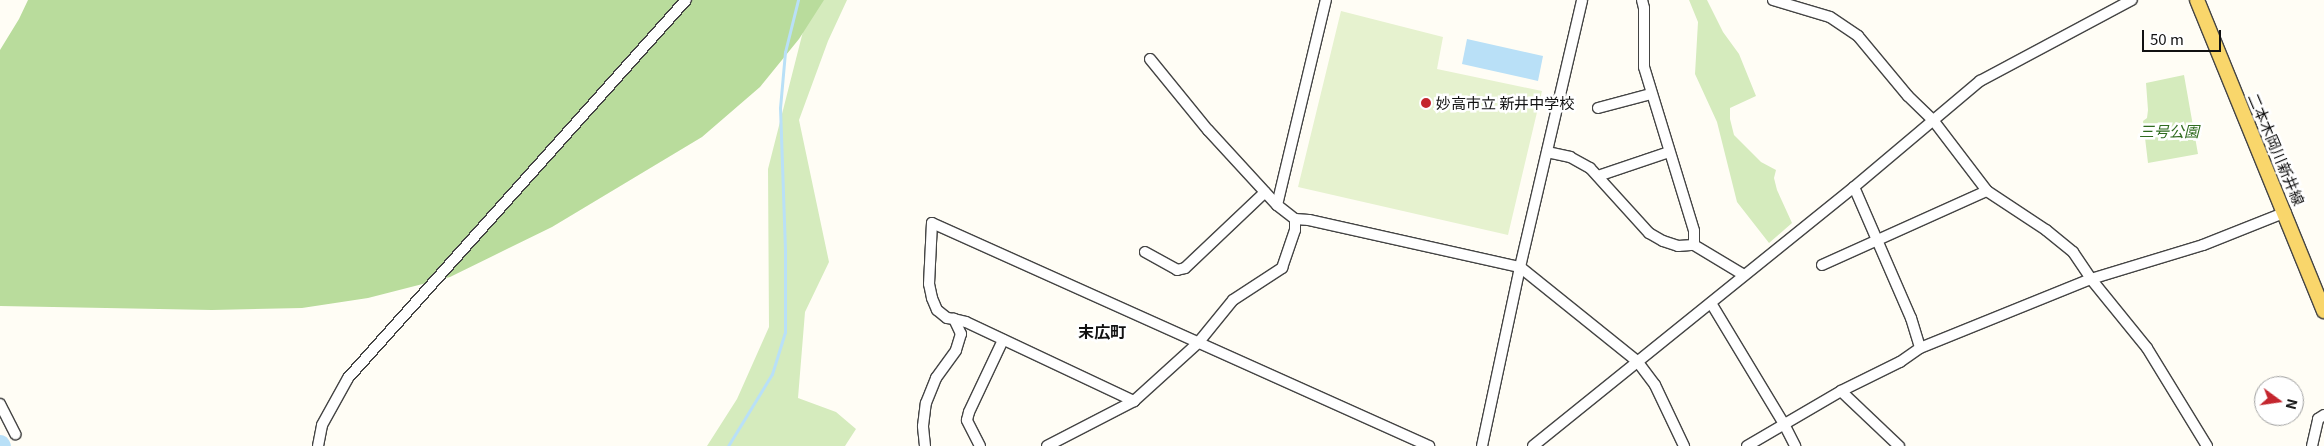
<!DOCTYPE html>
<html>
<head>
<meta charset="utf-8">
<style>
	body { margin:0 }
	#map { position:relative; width:2324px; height:446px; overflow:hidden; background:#fffdf5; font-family:Georgia,"Noto Sans JP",serif }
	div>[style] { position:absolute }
	.green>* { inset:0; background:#d5ebbd }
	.forest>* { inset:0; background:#b9dc9c }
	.pitch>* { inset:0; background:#e6f2cf }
	.water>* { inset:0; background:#b9e0f7 }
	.stream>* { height:3px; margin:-1.5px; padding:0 1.5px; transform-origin:1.5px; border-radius:1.5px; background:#b9e0f7 }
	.river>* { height:19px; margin:-9.5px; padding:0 9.5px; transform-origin:9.5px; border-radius:9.5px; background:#b9e0f7 }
	.roads { filter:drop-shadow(1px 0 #444) drop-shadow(-1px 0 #444) drop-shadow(0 1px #444) drop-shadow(0 -1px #444) }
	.minor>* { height:10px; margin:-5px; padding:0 5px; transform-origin:5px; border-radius:5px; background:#fff }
	.major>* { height:14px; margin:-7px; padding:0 7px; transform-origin:7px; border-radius:7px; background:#f9d66b }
	.dots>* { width:14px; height:14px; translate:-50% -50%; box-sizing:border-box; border:2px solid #fff; border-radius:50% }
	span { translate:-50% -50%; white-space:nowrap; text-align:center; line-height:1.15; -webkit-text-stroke:5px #fff; paint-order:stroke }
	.poi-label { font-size:15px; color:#111 }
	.left { translate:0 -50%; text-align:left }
	.park-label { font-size:15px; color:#2f6b1f; font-style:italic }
	.street-label { font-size:15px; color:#111 }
	.neighbourhood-label { font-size:16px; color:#111; font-weight:700 }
	.north { position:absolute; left:2254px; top:376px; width:50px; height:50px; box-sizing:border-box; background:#fff; border:1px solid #a0a0a0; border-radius:50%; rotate:104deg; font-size:14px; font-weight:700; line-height:20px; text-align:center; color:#111 }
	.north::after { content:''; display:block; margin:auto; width:18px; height:22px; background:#c4262e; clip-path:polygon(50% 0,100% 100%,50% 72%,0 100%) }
	.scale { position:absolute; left:2142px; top:30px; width:79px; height:22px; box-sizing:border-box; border:2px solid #111; border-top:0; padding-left:6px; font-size:15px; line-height:18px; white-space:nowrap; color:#111; -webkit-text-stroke:4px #fff; paint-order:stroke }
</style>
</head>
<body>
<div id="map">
	<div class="green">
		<i style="clip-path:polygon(811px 0,847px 0,828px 41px,799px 120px,829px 262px,805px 312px,798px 398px,836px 412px,856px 429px,845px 446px,707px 446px,737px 399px,769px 327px,768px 169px)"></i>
		<i style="clip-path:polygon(1689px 0,1707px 0,1723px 32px,1739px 54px,1756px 96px,1730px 108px,1730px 119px,1734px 135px,1761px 162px,1776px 170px,1774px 178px,1777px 190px,1792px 223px,1769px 243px,1737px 202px,1717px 122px,1695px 74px,1698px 22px)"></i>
		<i style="clip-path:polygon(2184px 75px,2198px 154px,2148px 163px,2143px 121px,2147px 118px,2148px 110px,2146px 83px)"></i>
	</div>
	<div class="forest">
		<i style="clip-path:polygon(28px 0,824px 0,799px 39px,760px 87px,702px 137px,552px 227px,450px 277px,368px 298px,302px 308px,212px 310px,0 306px,0 50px,19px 19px)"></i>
	</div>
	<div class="pitch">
		<i style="clip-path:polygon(1341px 11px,1443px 37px,1437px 69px,1542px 91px,1508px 235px,1298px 187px)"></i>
	</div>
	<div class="water">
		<i style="clip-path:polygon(1467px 39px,1543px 56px,1538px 81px,1462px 64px)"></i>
	</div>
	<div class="stream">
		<i style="left:728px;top:446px;width:84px;rotate:-58.6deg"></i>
		<i style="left:772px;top:374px;width:44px;rotate:-72.8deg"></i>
		<i style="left:785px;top:332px;width:82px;rotate:-90deg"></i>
		<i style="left:785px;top:250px;width:142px;rotate:-92deg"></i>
		<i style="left:780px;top:108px;width:56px;rotate:-84.9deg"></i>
		<i style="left:785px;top:52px;width:54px;rotate:-76deg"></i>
	</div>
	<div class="river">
		<i style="left:0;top:444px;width:2px;rotate:63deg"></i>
	</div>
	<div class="roads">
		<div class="minor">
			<i style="left:1642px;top:0;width:8px;rotate:76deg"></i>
			<i style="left:1644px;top:8px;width:59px;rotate:90deg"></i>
			<i style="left:1644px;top:67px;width:171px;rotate:73deg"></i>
			<i style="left:1694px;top:231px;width:14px;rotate:90deg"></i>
			<i style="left:1773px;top:0;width:59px;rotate:16.6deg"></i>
			<i style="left:1830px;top:17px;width:34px;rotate:34deg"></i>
			<i style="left:1858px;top:36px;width:78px;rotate:50.2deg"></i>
			<i style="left:1908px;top:96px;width:35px;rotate:44deg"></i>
			<i style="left:1933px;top:120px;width:89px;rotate:52.7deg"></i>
			<i style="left:1987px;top:191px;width:71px;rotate:33.5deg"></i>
			<i style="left:2046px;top:230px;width:35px;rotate:39deg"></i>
			<i style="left:2073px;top:252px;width:32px;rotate:56deg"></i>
			<i style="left:2091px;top:279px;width:89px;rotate:50.9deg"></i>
			<i style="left:2147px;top:348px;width:115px;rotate:58.5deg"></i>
			<i style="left:1150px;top:59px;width:92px;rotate:50.8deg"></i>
			<i style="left:1208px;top:130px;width:102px;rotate:47.4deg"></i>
			<i style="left:1277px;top:205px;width:23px;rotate:38deg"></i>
			<i style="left:1295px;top:219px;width:14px;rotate:4deg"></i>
			<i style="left:1309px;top:220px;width:216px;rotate:12.6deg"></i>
			<i style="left:1520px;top:267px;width:150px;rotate:38.8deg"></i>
			<i style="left:1637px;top:361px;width:30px;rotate:53deg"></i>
			<i style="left:1655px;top:385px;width:68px;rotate:64.6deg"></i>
			<i style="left:1598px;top:108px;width:55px;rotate:-14.8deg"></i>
			<i style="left:1547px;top:152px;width:24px;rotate:12deg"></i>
			<i style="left:1570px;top:157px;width:23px;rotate:29deg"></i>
			<i style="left:1590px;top:168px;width:88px;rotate:47.8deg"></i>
			<i style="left:1649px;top:233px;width:16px;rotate:30deg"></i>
			<i style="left:1663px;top:241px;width:16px;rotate:18deg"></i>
			<i style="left:1678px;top:246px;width:16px;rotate:-4deg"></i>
			<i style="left:1694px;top:245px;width:58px;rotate:31deg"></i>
			<i style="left:1598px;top:176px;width:75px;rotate:-18.7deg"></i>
			<i style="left:1854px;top:187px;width:143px;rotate:66.5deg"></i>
			<i style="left:1911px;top:318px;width:31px;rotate:73deg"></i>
			<i style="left:1277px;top:205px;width:211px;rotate:-76.6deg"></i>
			<i style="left:1145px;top:252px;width:37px;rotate:29deg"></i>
			<i style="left:1177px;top:270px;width:8px;rotate:-14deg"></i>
			<i style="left:1185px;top:268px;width:110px;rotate:-43.5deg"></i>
			<i style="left:1822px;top:265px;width:181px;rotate:-24.2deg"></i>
			<i style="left:1711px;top:303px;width:141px;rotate:58.9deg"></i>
			<i style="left:1784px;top:424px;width:25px;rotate:63deg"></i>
			<i style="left:954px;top:319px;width:12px;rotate:14deg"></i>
			<i style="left:966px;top:322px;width:186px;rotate:25.2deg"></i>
			<i style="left:1841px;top:391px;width:80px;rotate:43.5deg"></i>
			<i style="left:0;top:404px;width:34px;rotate:63deg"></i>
			<i style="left:318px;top:446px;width:21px;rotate:-79deg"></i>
			<i style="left:322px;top:425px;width:54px;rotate:-61deg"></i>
			<i style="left:348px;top:378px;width:507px;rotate:-48.2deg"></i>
			<i style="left:925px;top:446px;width:20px;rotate:-96deg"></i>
			<i style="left:923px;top:426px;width:23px;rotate:-83deg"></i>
			<i style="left:926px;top:403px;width:27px;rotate:-68deg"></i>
			<i style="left:936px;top:378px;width:34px;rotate:-54deg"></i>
			<i style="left:956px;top:350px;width:17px;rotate:-73deg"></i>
			<i style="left:961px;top:334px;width:17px;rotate:-115deg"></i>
			<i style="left:954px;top:319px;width:7px;rotate:-172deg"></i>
			<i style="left:947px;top:318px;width:13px;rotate:-141deg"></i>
			<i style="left:937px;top:310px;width:13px;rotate:-113deg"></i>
			<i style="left:932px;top:298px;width:14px;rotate:-102deg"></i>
			<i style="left:929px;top:284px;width:61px;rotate:-87.2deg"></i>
			<i style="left:932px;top:223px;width:545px;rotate:24.17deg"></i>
			<i style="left:980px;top:446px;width:29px;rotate:-117deg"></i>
			<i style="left:967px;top:420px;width:8px;rotate:-76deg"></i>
			<i style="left:969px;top:412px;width:80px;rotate:-64.7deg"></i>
			<i style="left:1047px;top:446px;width:98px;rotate:-27.3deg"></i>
			<i style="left:1134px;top:401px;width:86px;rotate:-42.2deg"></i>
			<i style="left:1198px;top:343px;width:55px;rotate:-50.9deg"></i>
			<i style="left:1233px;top:300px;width:59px;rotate:-33.1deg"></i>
			<i style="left:1282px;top:268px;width:40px;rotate:-71.1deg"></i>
			<i style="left:1295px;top:230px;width:11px;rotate:-90deg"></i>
			<i style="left:1482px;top:446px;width:183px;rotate:-78deg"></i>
			<i style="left:1520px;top:267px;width:274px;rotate:-76.9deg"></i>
			<i style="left:1533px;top:446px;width:412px;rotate:-38.9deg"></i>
			<i style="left:1854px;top:187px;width:165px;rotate:-40.1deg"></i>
			<i style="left:1980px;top:81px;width:172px;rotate:-28.1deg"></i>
			<i style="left:1747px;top:446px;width:109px;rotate:-30.3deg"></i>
			<i style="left:1841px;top:391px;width:66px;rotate:-26.2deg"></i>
			<i style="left:1900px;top:362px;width:24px;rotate:-35deg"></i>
			<i style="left:1920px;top:348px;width:184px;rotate:-22deg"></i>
			<i style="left:2091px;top:279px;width:117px;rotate:-16.9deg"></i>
			<i style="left:2203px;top:245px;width:89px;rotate:-21.7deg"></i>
			<i style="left:2312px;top:446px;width:28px;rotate:-77deg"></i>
			<i style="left:2318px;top:419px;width:7px;rotate:-34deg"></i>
		</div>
		<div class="major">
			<i style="left:2197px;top:0;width:336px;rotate:67.8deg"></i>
		</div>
	</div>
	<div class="dots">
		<i style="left:1426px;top:103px;background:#c4262e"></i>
	</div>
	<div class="poi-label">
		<span class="left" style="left:1436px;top:103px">妙高市立 新井中学校</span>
	</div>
	<div class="park-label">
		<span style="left:2169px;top:131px">三号公園</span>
	</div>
	<div class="street-label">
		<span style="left:2277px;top:149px;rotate:67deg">二本木岡川新井線</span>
	</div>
	<div class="neighbourhood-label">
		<span style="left:1102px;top:331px">末広町</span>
	</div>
	<div class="north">N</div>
	<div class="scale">50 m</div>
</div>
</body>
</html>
